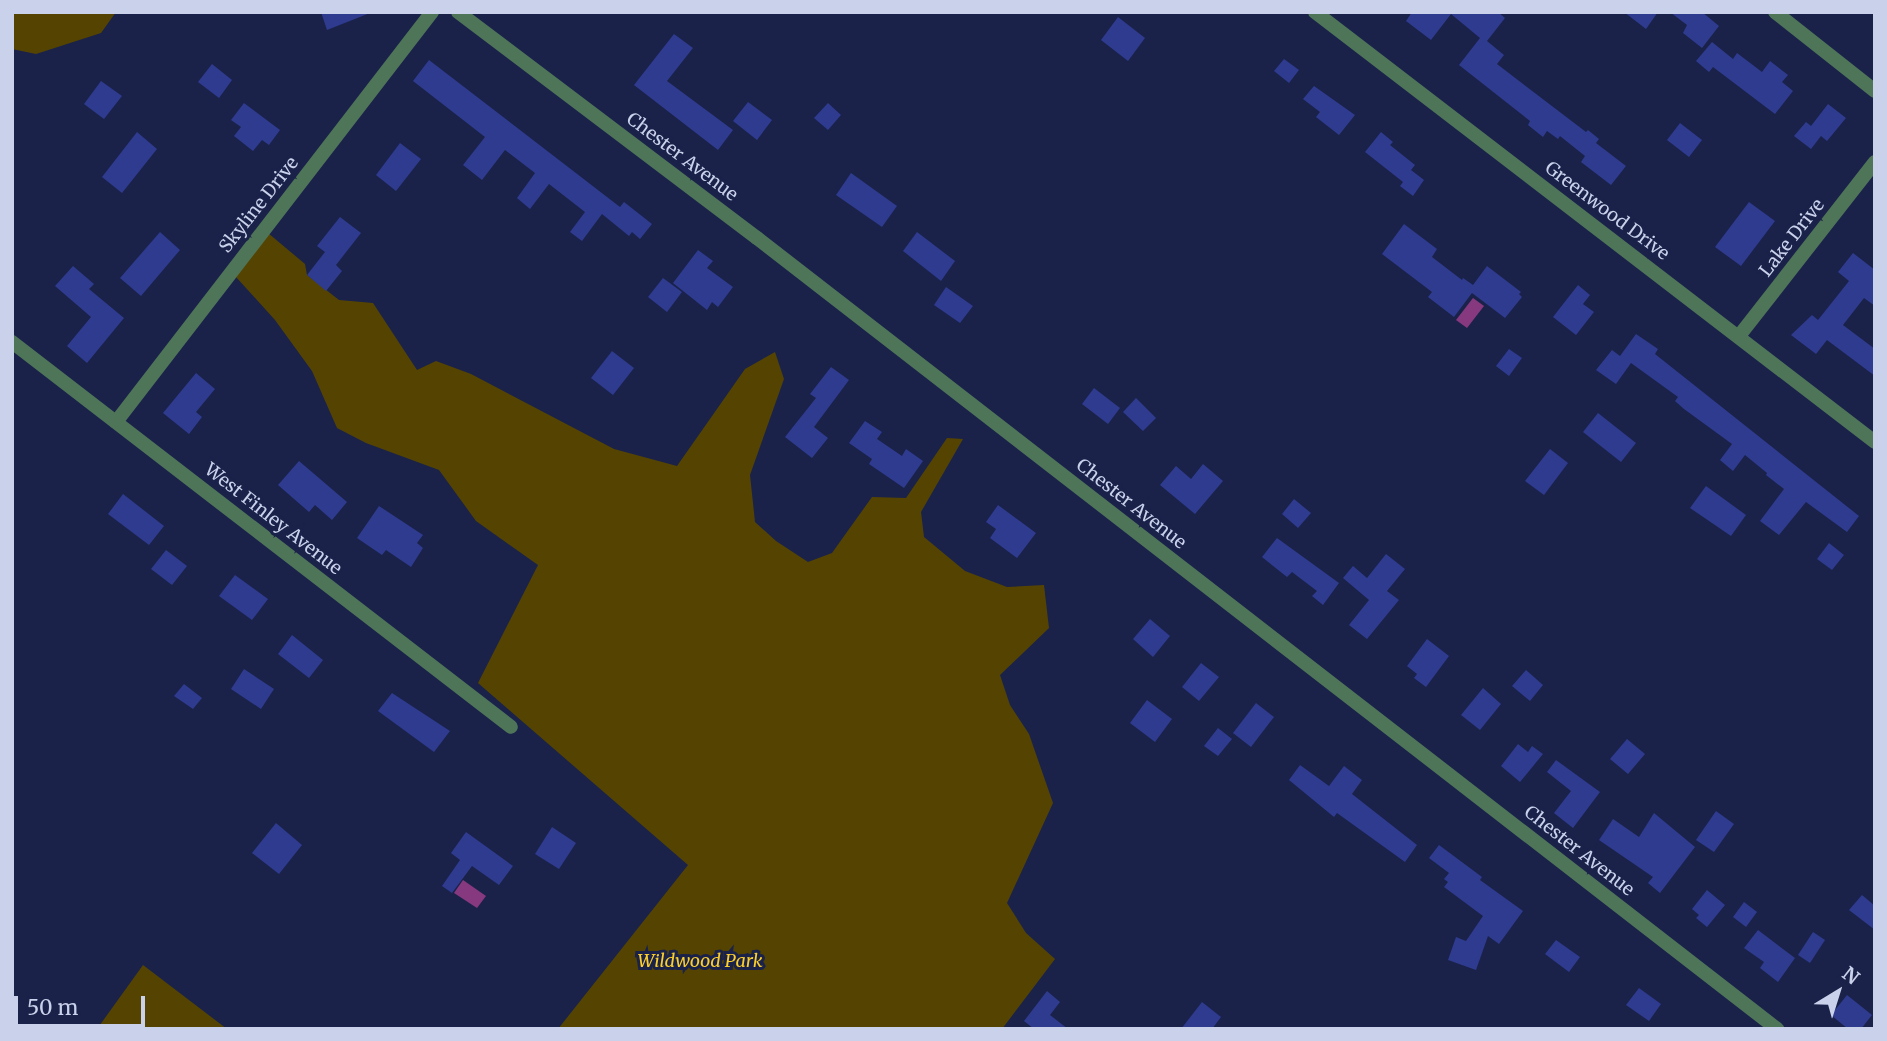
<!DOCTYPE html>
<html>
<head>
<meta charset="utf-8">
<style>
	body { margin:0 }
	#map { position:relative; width:1887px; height:1041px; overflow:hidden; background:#1a224a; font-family:Merriweather,serif }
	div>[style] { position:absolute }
	.green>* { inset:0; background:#554401 }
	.water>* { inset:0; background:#87397f }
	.building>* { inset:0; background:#2e3b8f }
	.street>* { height:14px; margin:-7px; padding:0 7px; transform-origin:7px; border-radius:7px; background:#4f7559 }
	span { translate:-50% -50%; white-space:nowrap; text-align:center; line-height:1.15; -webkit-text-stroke:6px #1a224a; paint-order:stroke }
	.street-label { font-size:18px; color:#c9d1eb }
	.park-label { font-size:18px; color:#fccf2a; font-style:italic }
	.frame { position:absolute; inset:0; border:14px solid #c9d1eb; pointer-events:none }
	.north { position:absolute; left:1803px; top:957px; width:70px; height:70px; -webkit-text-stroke:5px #1a224a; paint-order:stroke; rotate:38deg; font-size:19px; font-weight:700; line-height:28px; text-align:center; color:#c9d1eb }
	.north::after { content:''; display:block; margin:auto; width:24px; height:32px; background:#c9d1eb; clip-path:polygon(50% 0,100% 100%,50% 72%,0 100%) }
	.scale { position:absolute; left:14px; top:996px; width:131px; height:32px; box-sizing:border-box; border:4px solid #c9d1eb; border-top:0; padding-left:9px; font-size:21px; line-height:24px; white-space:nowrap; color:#c9d1eb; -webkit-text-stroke:5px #1a224a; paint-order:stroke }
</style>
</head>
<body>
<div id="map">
	<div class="green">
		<i style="clip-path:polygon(12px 12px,116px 12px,101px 33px,36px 54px,12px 49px)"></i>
		<i style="clip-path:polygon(268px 233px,305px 264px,307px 275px,339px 300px,373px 303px,417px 370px,436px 361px,471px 374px,614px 449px,677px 466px,745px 369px,775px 352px,784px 379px,750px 475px,755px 522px,776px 541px,808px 562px,832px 553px,872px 497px,906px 498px,947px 438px,963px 439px,921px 512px,924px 537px,965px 571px,1007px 587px,1044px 585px,1049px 628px,1000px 675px,1010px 705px,1029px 734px,1053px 803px,1007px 903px,1026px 933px,1055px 959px,1002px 1029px,558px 1029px,688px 865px,478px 683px,538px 565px,476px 521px,439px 470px,366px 443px,337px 428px,312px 371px,275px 320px,236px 277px)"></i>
		<i style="clip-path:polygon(143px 965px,227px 1029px,97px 1029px)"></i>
	</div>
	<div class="water">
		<i style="clip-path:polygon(1473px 298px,1484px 306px,1467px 328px,1456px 320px)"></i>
		<i style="clip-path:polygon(463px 880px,486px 896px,477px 908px,454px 893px)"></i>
	</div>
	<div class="building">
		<i style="clip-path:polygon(321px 12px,369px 12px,370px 13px,327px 30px)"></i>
		<i style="clip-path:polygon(1412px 12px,1498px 12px,1505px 18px,1487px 41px,1504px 55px,1497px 64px,1586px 132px,1588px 130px,1599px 139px,1596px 143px,1626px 166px,1611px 185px,1581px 162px,1585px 156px,1560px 136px,1558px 139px,1547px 131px,1543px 137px,1528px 125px,1530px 121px,1459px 65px,1480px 38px,1451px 14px,1431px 40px,1406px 21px)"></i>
		<i style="clip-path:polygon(1624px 12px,1658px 12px,1646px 29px)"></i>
		<i style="clip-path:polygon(1670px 12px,1702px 12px,1719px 26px,1702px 48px,1683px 33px,1687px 25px)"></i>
		<i style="clip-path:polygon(1118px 17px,1145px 38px,1128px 61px,1101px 40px)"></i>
		<i style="clip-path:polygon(674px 34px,693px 48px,667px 81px,733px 130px,718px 150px,634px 85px)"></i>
		<i style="clip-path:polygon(1712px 42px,1733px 59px,1737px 53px,1762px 72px,1770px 61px,1788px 75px,1782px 82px,1793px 91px,1775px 114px,1713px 67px,1709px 72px,1696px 61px)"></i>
		<i style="clip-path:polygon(1284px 59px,1299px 70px,1289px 83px,1274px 71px)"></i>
		<i style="clip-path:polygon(429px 60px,620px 207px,624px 202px,652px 224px,640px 239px,632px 232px,629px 236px,602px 214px,582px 241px,570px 232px,585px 212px,549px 184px,530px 209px,517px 198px,535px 173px,505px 150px,482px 180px,463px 165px,485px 137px,413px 81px)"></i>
		<i style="clip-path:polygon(212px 64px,232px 80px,219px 98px,198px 82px)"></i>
		<i style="clip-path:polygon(101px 81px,122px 96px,104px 119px,84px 104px)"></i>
		<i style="clip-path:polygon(1314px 86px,1355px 115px,1339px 135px,1316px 117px,1320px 112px,1303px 99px)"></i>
		<i style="clip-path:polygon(748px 102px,772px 120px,757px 140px,733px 121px)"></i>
		<i style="clip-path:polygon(244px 103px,280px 130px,269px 145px,262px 140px,253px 151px,234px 136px,241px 127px,231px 120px)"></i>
		<i style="clip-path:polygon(828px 103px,841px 115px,828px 130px,814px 118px)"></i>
		<i style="clip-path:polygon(1828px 104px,1846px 118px,1827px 141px,1821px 136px,1811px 149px,1794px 136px,1806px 122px,1811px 126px)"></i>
		<i style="clip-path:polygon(1680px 123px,1702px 140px,1689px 157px,1667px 140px)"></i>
		<i style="clip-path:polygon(137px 132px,157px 149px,122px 193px,102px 177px)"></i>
		<i style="clip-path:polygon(1381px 132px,1393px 142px,1390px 145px,1415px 165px,1411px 170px,1424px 180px,1413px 196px,1400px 186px,1403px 182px,1365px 152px)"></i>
		<i style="clip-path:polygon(400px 143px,421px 159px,396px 191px,376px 175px)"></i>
		<i style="clip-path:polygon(851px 173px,897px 206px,882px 227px,836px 195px)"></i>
		<i style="clip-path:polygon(1749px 202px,1775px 221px,1741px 266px,1715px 247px)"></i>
		<i style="clip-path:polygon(340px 217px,361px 233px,336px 265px,342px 271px,326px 291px,307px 275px,325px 252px,317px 246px)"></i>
		<i style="clip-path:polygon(1404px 224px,1437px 249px,1432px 257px,1462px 280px,1463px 278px,1473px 285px,1487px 266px,1521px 292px,1519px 294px,1522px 297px,1505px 318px,1472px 293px,1454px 317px,1428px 297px,1432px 292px,1382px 254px)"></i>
		<i style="clip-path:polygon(160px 232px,180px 250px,141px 296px,120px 278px)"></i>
		<i style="clip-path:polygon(917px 232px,955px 261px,941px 281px,903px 251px)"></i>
		<i style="clip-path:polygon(698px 250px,713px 261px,707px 268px,733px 287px,718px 307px,712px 302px,707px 310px,673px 283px)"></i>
		<i style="clip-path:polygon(1853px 253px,1875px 270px,1875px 306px,1864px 298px,1843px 325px,1875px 349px,1875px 376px,1827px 340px,1816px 354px,1791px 335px,1812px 315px,1818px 320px,1849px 281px,1838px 272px)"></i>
		<i style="clip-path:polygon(73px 266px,94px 284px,89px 289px,124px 318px,87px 363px,67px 346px,91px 317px,55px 286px)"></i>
		<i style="clip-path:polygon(663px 278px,682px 292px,667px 312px,648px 297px)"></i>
		<i style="clip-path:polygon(1578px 285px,1590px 295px,1583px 304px,1594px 312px,1576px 335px,1553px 317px)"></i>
		<i style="clip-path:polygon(946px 287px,973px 306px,960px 323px,934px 305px)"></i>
		<i style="clip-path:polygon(1636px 334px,1658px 349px,1655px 354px,1859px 516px,1847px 532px,1806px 502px,1779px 535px,1760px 521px,1784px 489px,1766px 475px,1767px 473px,1745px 455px,1733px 471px,1720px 460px,1732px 444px,1684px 409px,1675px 401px,1678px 397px,1631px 363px,1616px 384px,1596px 370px,1612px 350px,1620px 356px)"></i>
		<i style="clip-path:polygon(1509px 349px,1522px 358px,1509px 376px,1496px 366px)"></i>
		<i style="clip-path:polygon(612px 351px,634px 368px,613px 395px,591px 378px)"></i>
		<i style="clip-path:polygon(831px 367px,849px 380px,814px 427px,828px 438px,812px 458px,785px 437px,816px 398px,810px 394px)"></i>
		<i style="clip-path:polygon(196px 373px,215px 389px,196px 412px,202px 417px,189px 434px,163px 413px)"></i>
		<i style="clip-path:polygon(1094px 388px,1120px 408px,1108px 424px,1082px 404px)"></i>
		<i style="clip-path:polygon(1136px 398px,1156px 418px,1143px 431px,1123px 412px)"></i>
		<i style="clip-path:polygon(1598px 413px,1636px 443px,1621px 462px,1583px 432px)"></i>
		<i style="clip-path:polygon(865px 421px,882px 432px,877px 439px,902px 456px,906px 449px,923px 461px,904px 488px,869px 464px,872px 459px,849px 443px)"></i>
		<i style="clip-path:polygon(1550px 449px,1568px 463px,1544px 495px,1525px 481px)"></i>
		<i style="clip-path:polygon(299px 461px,347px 502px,332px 520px,315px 505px,309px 512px,278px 485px)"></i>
		<i style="clip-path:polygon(1203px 464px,1223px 481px,1195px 514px,1160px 485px,1176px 466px,1191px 479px)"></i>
		<i style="clip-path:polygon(1706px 486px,1746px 515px,1731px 536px,1690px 508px)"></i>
		<i style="clip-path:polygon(123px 494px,164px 526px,149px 545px,108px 514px)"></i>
		<i style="clip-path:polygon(1294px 499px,1311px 513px,1298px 528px,1282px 514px)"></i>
		<i style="clip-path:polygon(998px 505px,1036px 533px,1017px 558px,990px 538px,996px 529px,986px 522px)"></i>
		<i style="clip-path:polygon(379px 506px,423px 535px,417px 543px,423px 548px,411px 567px,386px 550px,382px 555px,357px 538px)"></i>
		<i style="clip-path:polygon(1277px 538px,1339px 583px,1323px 605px,1312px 596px,1317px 591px,1292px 572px,1287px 577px,1262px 557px)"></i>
		<i style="clip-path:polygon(1829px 543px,1844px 555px,1832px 570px,1817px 559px)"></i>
		<i style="clip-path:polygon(166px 550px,187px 566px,172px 585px,151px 569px)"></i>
		<i style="clip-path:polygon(1386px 554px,1405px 569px,1387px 591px,1399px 600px,1367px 639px,1349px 625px,1369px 600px,1343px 578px,1353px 566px,1367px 578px)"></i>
		<i style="clip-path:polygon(235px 575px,268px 599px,252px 620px,219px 596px)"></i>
		<i style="clip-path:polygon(1150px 619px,1170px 636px,1153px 657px,1133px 639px)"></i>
		<i style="clip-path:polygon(292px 635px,323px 660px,309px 678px,278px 654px)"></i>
		<i style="clip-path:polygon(1427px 639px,1449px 656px,1426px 687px,1414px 678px,1417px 674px,1407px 666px)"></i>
		<i style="clip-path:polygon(1201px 663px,1219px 677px,1199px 701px,1182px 687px)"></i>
		<i style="clip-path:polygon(244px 669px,274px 689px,261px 709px,231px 689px)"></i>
		<i style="clip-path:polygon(1526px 670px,1543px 685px,1530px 701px,1512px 686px)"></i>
		<i style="clip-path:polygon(184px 684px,202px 698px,193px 709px,174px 696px)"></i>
		<i style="clip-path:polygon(1483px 688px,1501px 704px,1480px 730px,1461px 715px)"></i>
		<i style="clip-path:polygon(392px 693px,450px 731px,434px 752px,378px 711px)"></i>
		<i style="clip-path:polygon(1147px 700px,1172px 719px,1155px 742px,1130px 723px)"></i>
		<i style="clip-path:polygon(1256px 703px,1274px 717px,1251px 747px,1233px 733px)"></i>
		<i style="clip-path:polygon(1218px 728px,1232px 739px,1218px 756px,1204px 746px)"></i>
		<i style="clip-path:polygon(1627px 739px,1645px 754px,1628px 774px,1610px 759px)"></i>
		<i style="clip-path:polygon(1518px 744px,1528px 752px,1532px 746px,1543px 754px,1520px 782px,1501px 766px)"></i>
		<i style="clip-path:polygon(1556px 760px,1600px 792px,1573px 828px,1554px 813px,1571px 791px,1547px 772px)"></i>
		<i style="clip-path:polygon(1300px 765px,1329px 786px,1344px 766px,1362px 780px,1352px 794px,1417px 845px,1405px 862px,1337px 813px,1334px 817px,1289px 780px)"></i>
		<i style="clip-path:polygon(1716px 811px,1734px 824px,1714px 852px,1696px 840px)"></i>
		<i style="clip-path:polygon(1654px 813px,1695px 847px,1660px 893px,1648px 883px,1653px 877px,1599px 840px,1613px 819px,1639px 837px)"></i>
		<i style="clip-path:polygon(276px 823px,302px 845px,279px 874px,252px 853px)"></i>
		<i style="clip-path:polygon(552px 827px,576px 843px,559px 869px,535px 854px)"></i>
		<i style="clip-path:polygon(466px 832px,513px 866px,499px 885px,472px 866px,452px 893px,442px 886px,460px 860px,451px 853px)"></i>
		<i style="clip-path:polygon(1439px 845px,1482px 877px,1480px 880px,1523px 911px,1499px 944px,1488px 936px,1476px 970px,1448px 960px,1456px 937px,1466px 941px,1483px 916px,1444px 887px,1448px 882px,1444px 879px,1449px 873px,1429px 858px)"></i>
		<i style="clip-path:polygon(1707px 890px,1725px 905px,1707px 927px,1696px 918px,1699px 915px,1692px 909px)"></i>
		<i style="clip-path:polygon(1862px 895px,1875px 906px,1875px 930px,1849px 910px)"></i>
		<i style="clip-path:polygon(1744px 902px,1757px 912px,1746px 927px,1733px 917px)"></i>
		<i style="clip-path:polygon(1758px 930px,1795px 958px,1778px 982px,1760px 968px,1764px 962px,1744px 948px)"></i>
		<i style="clip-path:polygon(1813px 932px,1825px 940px,1810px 963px,1798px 955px)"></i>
		<i style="clip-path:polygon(1556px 940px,1580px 957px,1569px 972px,1545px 954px)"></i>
		<i style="clip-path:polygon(1639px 988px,1661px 1004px,1649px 1021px,1626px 1005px)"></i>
		<i style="clip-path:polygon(1047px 991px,1060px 1002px,1050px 1015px,1068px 1029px,1034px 1029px,1024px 1021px)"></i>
		<i style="clip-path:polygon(1847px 995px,1872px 1015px,1861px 1029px,1848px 1029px,1831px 1015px)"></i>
		<i style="clip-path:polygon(1202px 1002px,1221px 1017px,1212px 1029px,1181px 1029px)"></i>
	</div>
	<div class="street">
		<i style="left:458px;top:12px;width:375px;rotate:37.1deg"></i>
		<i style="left:757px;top:238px;width:1291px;rotate:37.79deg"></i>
		<i style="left:1315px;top:12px;width:706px;rotate:37.52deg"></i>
		<i style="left:1775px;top:12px;width:127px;rotate:38.3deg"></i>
		<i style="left:1739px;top:336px;width:221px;rotate:-52deg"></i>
		<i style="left:12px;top:342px;width:630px;rotate:37.65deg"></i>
		<i style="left:116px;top:422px;width:518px;rotate:-52.38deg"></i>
	</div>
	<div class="street-label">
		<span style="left:682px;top:157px;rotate:37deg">Chester Avenue</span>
		<span style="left:259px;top:205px;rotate:-52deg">Skyline Drive</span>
		<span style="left:1607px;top:211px;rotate:37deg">Greenwood Drive</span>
		<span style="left:1792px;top:238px;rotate:-52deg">Lake Drive</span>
		<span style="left:1131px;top:504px;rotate:38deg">Chester Avenue</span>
		<span style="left:273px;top:519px;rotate:38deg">West Finley Avenue</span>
		<span style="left:1579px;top:851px;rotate:38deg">Chester Avenue</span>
	</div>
	<div class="park-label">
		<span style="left:700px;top:961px">Wildwood Park</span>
	</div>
	<div class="frame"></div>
	<div class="north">N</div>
	<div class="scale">50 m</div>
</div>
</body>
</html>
